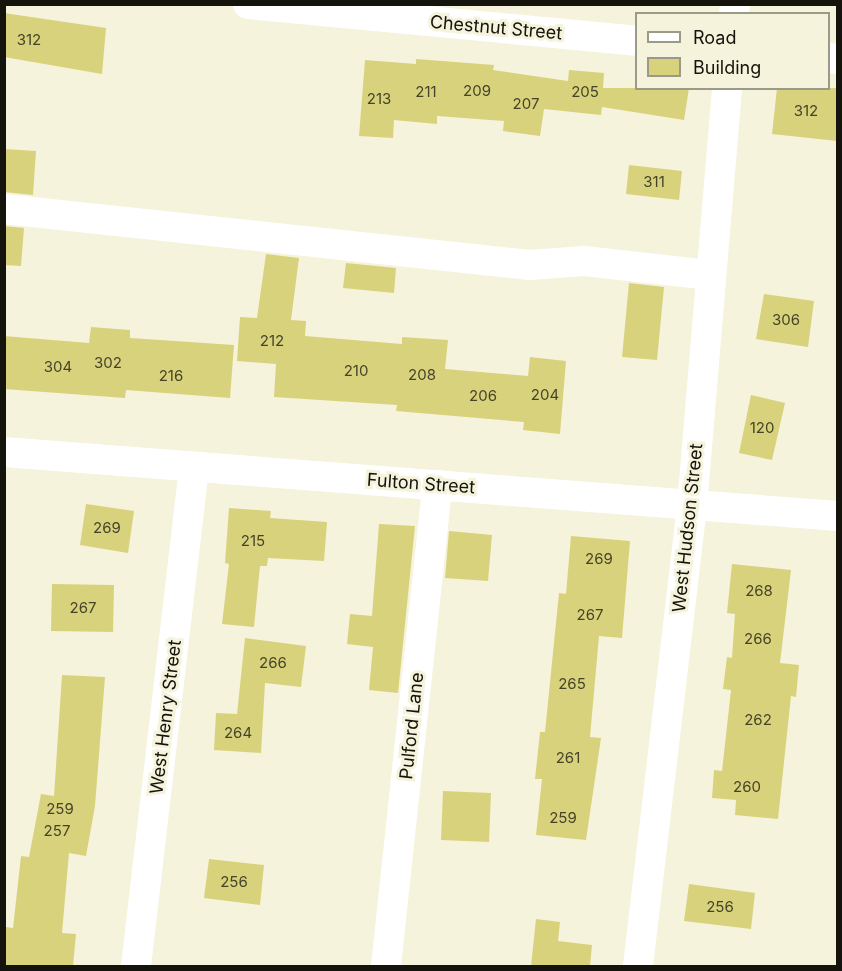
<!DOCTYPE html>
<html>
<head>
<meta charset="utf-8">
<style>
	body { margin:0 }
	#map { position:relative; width:842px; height:971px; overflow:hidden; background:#f5f3dc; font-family:Inter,sans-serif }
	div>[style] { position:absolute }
	.building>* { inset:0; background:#d9d27c }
	.minor>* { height:30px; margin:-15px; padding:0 15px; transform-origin:15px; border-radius:15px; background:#fff }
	span { translate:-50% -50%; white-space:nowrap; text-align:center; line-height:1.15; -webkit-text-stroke:6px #f5f3dc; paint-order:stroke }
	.number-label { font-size:15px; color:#454428 }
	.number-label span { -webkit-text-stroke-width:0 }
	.street-label { font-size:18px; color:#14140c }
	.frame { position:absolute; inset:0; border:6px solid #14140c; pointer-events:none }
	.legend { position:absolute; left:635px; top:12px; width:195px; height:78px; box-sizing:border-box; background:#f5f3dc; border:2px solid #9b9a89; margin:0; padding:8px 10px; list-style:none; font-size:18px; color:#14140c }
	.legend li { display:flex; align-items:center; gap:12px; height:30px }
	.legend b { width:30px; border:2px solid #9b9a89 }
</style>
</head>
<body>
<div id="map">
	<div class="building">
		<i style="clip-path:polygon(4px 13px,106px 28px,102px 74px,4px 57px)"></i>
		<i style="clip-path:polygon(416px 59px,494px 65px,493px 70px,568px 81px,569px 70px,604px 73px,603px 88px,689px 88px,684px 120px,602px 107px,601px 115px,544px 109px,540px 136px,503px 131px,504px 121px,437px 116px,437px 124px,394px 120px,393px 138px,359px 136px,365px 60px,416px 64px)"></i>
		<i style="clip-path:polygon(777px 88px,837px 88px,837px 141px,772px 134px)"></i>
		<i style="clip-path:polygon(4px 149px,36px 151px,33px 195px,4px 192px)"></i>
		<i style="clip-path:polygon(629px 165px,682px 171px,679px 200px,626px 194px)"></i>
		<i style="clip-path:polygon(4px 226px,24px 228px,21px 266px,4px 265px)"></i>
		<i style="clip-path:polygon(266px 254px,299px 258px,291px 320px,306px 321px,305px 336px,402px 344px,402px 337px,448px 340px,445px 369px,528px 376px,530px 357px,566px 361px,560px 434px,523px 430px,524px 422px,396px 411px,397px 405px,274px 397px,276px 364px,237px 361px,240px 317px,257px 318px)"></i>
		<i style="clip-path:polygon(346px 263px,396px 268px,394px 293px,343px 288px)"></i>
		<i style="clip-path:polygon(629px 283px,664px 287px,657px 360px,622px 357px)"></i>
		<i style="clip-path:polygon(764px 294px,814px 301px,808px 347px,756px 339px)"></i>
		<i style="clip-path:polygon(91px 327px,130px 330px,130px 338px,234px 345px,230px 398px,126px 390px,125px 398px,4px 389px,4px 336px,89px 343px)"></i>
		<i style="clip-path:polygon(751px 395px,785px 403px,772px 460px,739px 453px)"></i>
		<i style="clip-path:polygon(86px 504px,134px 511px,128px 553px,80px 545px)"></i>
		<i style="clip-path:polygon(229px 508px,271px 511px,270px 518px,327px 522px,324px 561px,268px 558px,267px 566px,260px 566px,254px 627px,222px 624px,229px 564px,225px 563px)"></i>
		<i style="clip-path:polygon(379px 524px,415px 526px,398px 693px,369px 690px,373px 647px,347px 644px,350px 614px,372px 616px)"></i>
		<i style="clip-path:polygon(449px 531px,492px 535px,488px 581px,445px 578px)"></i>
		<i style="clip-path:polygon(571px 536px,630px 541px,622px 638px,599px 636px,590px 737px,601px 738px,586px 840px,536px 835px,542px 779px,535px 779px,540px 732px,545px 732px,559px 593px,566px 594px)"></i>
		<i style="clip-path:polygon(732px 564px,791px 570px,780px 663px,799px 665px,796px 697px,791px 696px,778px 819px,735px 815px,736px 800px,712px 798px,714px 770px,722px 771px,731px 690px,723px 689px,727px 657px,732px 658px,735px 614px,727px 613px)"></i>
		<i style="clip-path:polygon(52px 584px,114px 585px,113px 632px,51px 631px)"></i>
		<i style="clip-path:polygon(245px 638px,306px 646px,301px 687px,265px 683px,261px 753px,214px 750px,216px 713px,237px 714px)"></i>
		<i style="clip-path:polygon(62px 675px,105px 677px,95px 806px,86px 856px,69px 853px,62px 933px,76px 934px,73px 966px,4px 966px,6px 927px,13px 928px,21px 856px,29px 857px,41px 794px,54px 796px)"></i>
		<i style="clip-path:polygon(443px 791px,491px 793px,489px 842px,441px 840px)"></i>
		<i style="clip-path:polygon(209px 859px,264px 865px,260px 905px,204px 898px)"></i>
		<i style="clip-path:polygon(689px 884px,755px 893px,751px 929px,684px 921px)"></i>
		<i style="clip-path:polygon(536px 919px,560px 922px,558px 941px,592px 945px,590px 966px,531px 966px)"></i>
	</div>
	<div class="minor">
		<i style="left:248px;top:4px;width:390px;rotate:5.4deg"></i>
		<i style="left:734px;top:14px;width:10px;rotate:-84deg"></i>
		<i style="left:828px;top:58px;width:10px;rotate:6deg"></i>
		<i style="left:4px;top:209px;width:529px;rotate:6.08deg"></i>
		<i style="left:530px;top:265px;width:54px;rotate:-4.2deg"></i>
		<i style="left:584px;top:261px;width:128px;rotate:6.3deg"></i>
		<i style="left:4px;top:452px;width:836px;rotate:4.39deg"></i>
		<i style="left:136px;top:966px;width:501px;rotate:-83.36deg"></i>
		<i style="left:386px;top:966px;width:484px;rotate:-83.9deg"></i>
		<i style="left:638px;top:966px;width:463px;rotate:-83.3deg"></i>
		<i style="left:692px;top:506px;width:419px;rotate:-85.2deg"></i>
	</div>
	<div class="number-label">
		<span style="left:29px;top:40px">312</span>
		<span style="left:477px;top:91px">209</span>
		<span style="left:426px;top:92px">211</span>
		<span style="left:585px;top:92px">205</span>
		<span style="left:379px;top:99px">213</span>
		<span style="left:526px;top:104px">207</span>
		<span style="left:806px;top:111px">312</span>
		<span style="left:654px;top:182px">311</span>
		<span style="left:786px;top:320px">306</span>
		<span style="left:272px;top:341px">212</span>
		<span style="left:108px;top:363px">302</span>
		<span style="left:58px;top:367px">304</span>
		<span style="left:356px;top:371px">210</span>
		<span style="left:422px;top:375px">208</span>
		<span style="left:171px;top:376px">216</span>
		<span style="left:545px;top:395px">204</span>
		<span style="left:483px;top:396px">206</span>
		<span style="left:762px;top:428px">120</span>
		<span style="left:107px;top:528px">269</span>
		<span style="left:253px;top:541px">215</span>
		<span style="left:599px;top:559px">269</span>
		<span style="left:759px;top:591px">268</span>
		<span style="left:83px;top:608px">267</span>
		<span style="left:590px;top:615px">267</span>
		<span style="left:758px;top:639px">266</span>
		<span style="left:273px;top:663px">266</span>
		<span style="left:572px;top:684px">265</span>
		<span style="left:758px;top:720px">262</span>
		<span style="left:238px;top:733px">264</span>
		<span style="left:568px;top:758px">261</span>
		<span style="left:747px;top:787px">260</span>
		<span style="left:60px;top:809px">259</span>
		<span style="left:563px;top:818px">259</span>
		<span style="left:57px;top:831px">257</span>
		<span style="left:234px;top:882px">256</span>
		<span style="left:720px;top:907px">256</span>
	</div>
	<div class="street-label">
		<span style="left:496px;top:28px;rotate:5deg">Chestnut Street</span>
		<span style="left:421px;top:484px;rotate:4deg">Fulton Street</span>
		<span style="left:688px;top:528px;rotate:-84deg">West Hudson Street</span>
		<span style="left:166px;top:717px;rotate:-83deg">West Henry Street</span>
		<span style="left:412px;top:726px;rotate:-84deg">Pulford Lane</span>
	</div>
	<div class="frame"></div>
	<ul class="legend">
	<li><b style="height:8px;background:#fff"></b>Road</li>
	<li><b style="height:16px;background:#d9d27c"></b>Building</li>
	</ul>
</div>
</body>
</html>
